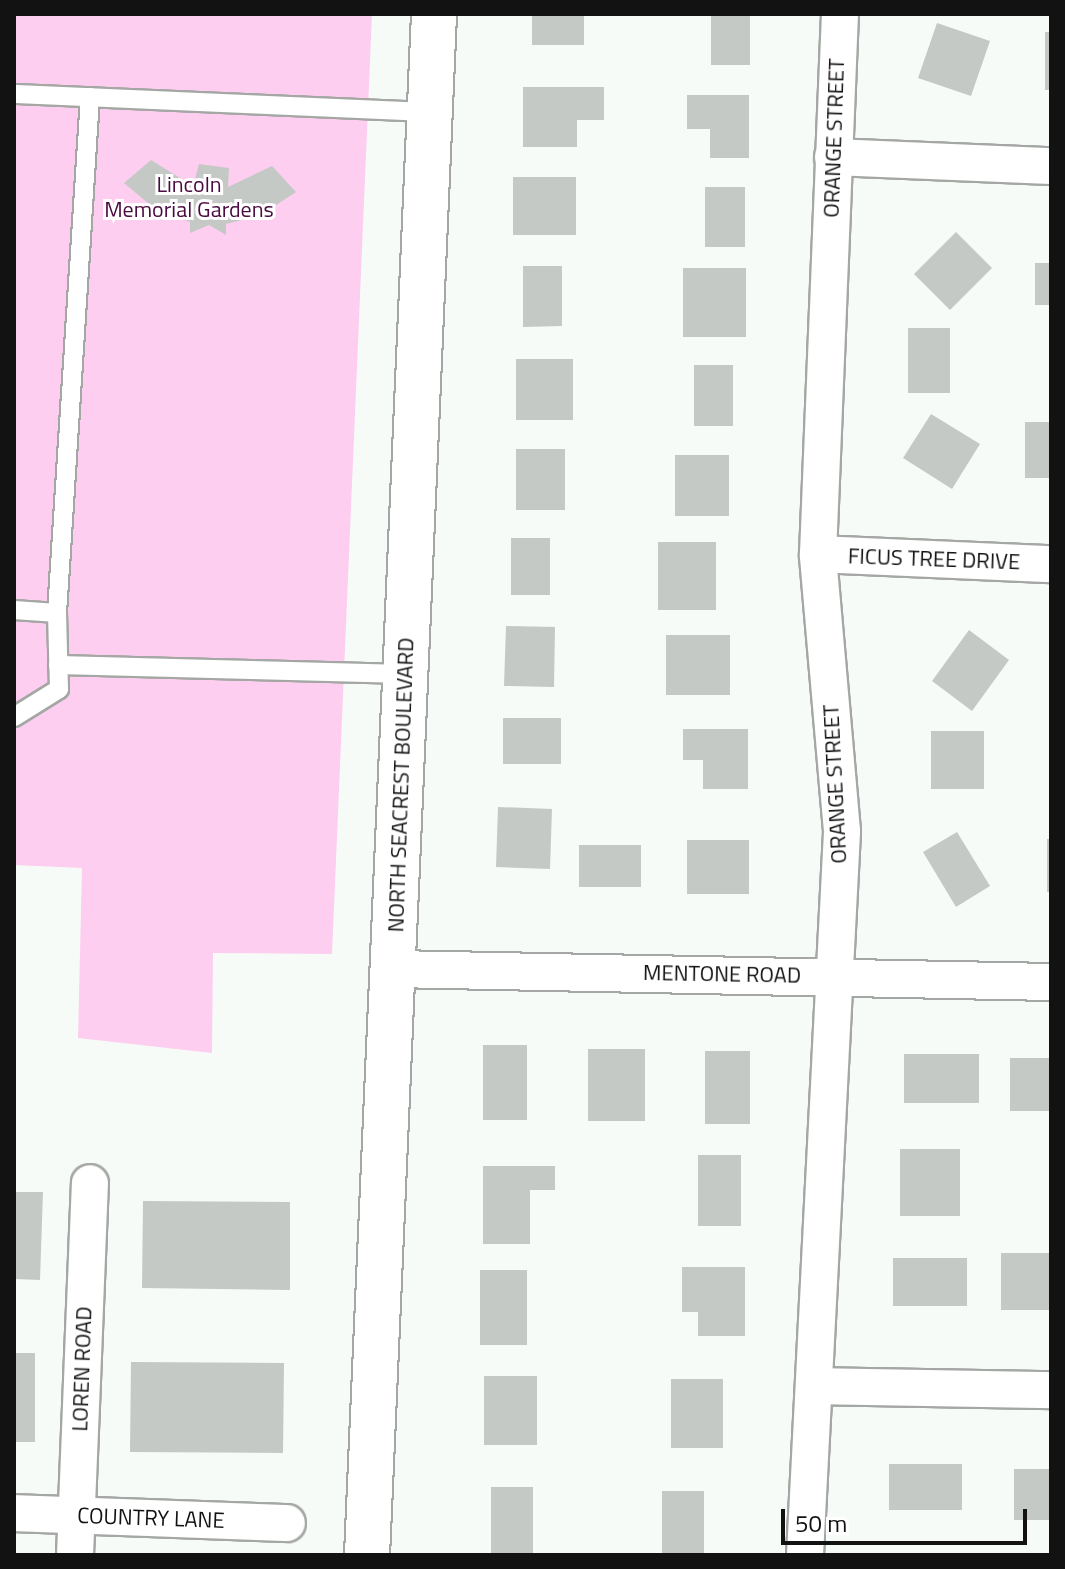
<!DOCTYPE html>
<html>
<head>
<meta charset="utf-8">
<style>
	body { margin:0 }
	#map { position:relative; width:1065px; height:1569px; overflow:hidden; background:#f7fbf7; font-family:"Titillium Web",sans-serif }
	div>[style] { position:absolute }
	.green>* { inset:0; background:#fdcef0 }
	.building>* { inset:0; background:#c5c9c5 }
	.roads { filter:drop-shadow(2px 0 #a4a7a3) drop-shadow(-2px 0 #a4a7a3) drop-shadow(0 2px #a4a7a3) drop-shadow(0 -2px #a4a7a3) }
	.service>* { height:18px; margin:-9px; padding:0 9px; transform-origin:9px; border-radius:9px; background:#fff }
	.minor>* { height:36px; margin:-18px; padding:0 18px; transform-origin:18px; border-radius:18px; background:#fff }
	.tertiary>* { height:44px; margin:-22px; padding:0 22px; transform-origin:22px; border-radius:22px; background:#fff }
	span { translate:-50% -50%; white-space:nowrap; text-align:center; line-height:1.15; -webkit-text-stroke:6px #fff; paint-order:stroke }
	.street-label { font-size:22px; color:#111211 }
	.park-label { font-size:22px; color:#490a3f }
	.frame { position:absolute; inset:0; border:16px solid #111211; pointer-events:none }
	.scale { position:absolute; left:781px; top:1509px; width:246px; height:36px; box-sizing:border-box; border:4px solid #111211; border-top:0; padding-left:10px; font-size:24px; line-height:28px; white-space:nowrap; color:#111211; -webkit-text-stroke:6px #fff; paint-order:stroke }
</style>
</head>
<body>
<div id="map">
	<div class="green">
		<i style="clip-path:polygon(14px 14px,372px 14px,332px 954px,213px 953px,212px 1053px,78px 1038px,82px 868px,14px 865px)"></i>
	</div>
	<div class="building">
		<i style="clip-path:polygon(532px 14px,584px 14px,584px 45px,532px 45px)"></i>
		<i style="clip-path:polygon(711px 14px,750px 14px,750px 65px,711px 65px)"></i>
		<i style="clip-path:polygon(937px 23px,990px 41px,971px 96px,918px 78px)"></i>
		<i style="clip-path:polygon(1045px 32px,1051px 32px,1051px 90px,1045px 90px)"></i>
		<i style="clip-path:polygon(523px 87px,604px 87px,604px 120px,577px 120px,577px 147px,523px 147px)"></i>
		<i style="clip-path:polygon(687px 95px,749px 95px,749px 158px,710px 158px,710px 129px,687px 129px)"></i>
		<i style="clip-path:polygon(151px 160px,193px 186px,199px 164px,229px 168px,228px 187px,272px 166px,296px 192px,261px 215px,226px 224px,226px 235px,209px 225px,190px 233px,190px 222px,155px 209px,124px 183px)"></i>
		<i style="clip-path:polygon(513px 177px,576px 177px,576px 235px,513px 235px)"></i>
		<i style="clip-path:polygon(705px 187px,745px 187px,745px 247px,705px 247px)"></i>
		<i style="clip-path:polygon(956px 232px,992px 268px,950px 310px,914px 274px)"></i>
		<i style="clip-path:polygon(1035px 263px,1051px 263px,1051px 305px,1035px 305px)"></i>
		<i style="clip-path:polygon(523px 266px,562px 266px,562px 326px,523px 327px)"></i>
		<i style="clip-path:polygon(683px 268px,746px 268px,746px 337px,683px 337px)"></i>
		<i style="clip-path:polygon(908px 328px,950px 328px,950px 393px,908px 393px)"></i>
		<i style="clip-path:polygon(516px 359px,573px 359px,573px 420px,516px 420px)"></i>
		<i style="clip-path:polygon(694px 365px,733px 365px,733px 426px,694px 426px)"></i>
		<i style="clip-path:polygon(931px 414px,980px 444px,952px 489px,903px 458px)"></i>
		<i style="clip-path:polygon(1025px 422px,1051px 422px,1051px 478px,1025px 478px)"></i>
		<i style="clip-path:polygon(516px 449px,565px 449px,565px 510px,516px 510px)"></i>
		<i style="clip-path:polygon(675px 455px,729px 455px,729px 516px,675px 516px)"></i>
		<i style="clip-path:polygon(511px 538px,550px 538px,550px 595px,511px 595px)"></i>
		<i style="clip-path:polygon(658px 542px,716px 542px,716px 610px,658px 610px)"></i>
		<i style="clip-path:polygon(506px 626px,555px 627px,554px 687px,504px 686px)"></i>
		<i style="clip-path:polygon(969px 630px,1009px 660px,972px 711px,932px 681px)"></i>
		<i style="clip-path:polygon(666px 635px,730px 635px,730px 695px,666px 695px)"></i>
		<i style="clip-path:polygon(503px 718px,561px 718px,561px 764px,503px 764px)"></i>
		<i style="clip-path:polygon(683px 729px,748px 729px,748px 789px,703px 789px,703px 760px,683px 760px)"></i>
		<i style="clip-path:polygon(931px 731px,984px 731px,984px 789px,931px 789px)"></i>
		<i style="clip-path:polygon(498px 807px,552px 809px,550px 869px,496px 867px)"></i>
		<i style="clip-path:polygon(957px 832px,990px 886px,956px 907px,923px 852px)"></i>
		<i style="clip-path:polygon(1047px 839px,1051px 839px,1051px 892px,1047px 892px)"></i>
		<i style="clip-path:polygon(687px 840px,749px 840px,749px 894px,687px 894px)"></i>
		<i style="clip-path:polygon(579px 845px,641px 845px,641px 887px,579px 887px)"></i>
		<i style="clip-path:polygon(483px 1045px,527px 1045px,527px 1120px,483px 1120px)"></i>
		<i style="clip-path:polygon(588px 1049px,645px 1049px,645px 1121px,588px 1121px)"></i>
		<i style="clip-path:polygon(705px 1051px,750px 1051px,750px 1124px,705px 1124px)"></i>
		<i style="clip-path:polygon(904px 1054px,979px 1054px,979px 1103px,904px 1103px)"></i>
		<i style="clip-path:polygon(1010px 1058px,1051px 1058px,1051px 1111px,1010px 1111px)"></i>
		<i style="clip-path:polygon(900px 1149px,960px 1149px,960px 1216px,900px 1216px)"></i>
		<i style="clip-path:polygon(698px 1155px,741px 1155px,741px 1226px,698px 1226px)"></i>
		<i style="clip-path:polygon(483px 1166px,555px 1166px,555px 1190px,530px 1190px,530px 1244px,483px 1244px)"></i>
		<i style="clip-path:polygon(14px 1192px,43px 1192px,40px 1280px,14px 1279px)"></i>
		<i style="clip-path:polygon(143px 1201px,290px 1202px,290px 1290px,142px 1288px)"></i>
		<i style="clip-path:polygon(1001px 1253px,1051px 1253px,1051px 1310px,1001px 1310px)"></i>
		<i style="clip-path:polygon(893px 1258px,967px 1258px,967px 1306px,893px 1306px)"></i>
		<i style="clip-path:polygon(682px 1267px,745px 1267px,745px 1336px,698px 1336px,698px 1312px,682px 1312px)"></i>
		<i style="clip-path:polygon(480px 1270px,527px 1270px,527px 1345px,480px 1345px)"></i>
		<i style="clip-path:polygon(14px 1353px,35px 1353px,35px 1442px,14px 1442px)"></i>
		<i style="clip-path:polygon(131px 1362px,284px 1363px,283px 1453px,130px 1452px)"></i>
		<i style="clip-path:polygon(484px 1376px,537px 1376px,537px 1445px,484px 1445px)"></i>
		<i style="clip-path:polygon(671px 1379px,723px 1379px,723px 1448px,671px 1448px)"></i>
		<i style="clip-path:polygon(889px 1464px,962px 1464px,962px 1510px,889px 1510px)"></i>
		<i style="clip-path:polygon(1014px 1469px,1051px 1469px,1051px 1520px,1014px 1520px)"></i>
		<i style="clip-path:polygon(491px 1487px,533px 1487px,533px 1555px,491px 1555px)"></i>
		<i style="clip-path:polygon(662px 1491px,704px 1491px,704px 1555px,662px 1555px)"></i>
	</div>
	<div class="roads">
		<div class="service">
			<i style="left:14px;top:94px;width:416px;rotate:2.5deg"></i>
			<i style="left:14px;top:610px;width:43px;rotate:4deg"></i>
			<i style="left:57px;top:613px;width:76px;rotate:88.5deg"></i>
			<i style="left:59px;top:689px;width:53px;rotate:148.1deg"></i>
			<i style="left:57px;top:613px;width:517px;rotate:-86.34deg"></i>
			<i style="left:58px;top:665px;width:348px;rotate:1.5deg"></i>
		</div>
		<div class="minor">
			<i style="left:833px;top:157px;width:218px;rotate:2.4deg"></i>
			<i style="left:818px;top:554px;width:233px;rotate:2.5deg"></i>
			<i style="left:393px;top:969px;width:658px;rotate:1.13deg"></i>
			<i style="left:814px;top:1386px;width:237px;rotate:1deg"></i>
			<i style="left:14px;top:1513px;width:273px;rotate:2.1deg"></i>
			<i style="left:75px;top:1555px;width:372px;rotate:-87.7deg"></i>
			<i style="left:805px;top:1555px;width:725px;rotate:-87.07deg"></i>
			<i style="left:842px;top:831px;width:278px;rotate:-95deg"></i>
			<i style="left:818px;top:554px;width:540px;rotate:-87.67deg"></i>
		</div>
		<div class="tertiary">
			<i style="left:367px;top:1555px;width:1542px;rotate:-87.51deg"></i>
		</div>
	</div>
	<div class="street-label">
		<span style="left:834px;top:138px;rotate:-88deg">ORANGE STREET</span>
		<span style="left:934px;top:559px;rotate:2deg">FICUS TREE DRIVE</span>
		<span style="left:835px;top:784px;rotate:-93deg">ORANGE STREET</span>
		<span style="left:401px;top:785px;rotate:-88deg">NORTH SEACREST BOULEVARD</span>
		<span style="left:722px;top:974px;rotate:1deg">MENTONE ROAD</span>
		<span style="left:82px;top:1369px;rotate:-88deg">LOREN ROAD</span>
		<span style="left:151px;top:1518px;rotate:2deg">COUNTRY LANE</span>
	</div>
	<div class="park-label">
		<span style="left:189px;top:197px">Lincoln<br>Memorial Gardens</span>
	</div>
	<div class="frame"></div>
	<div class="scale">50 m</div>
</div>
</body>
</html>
